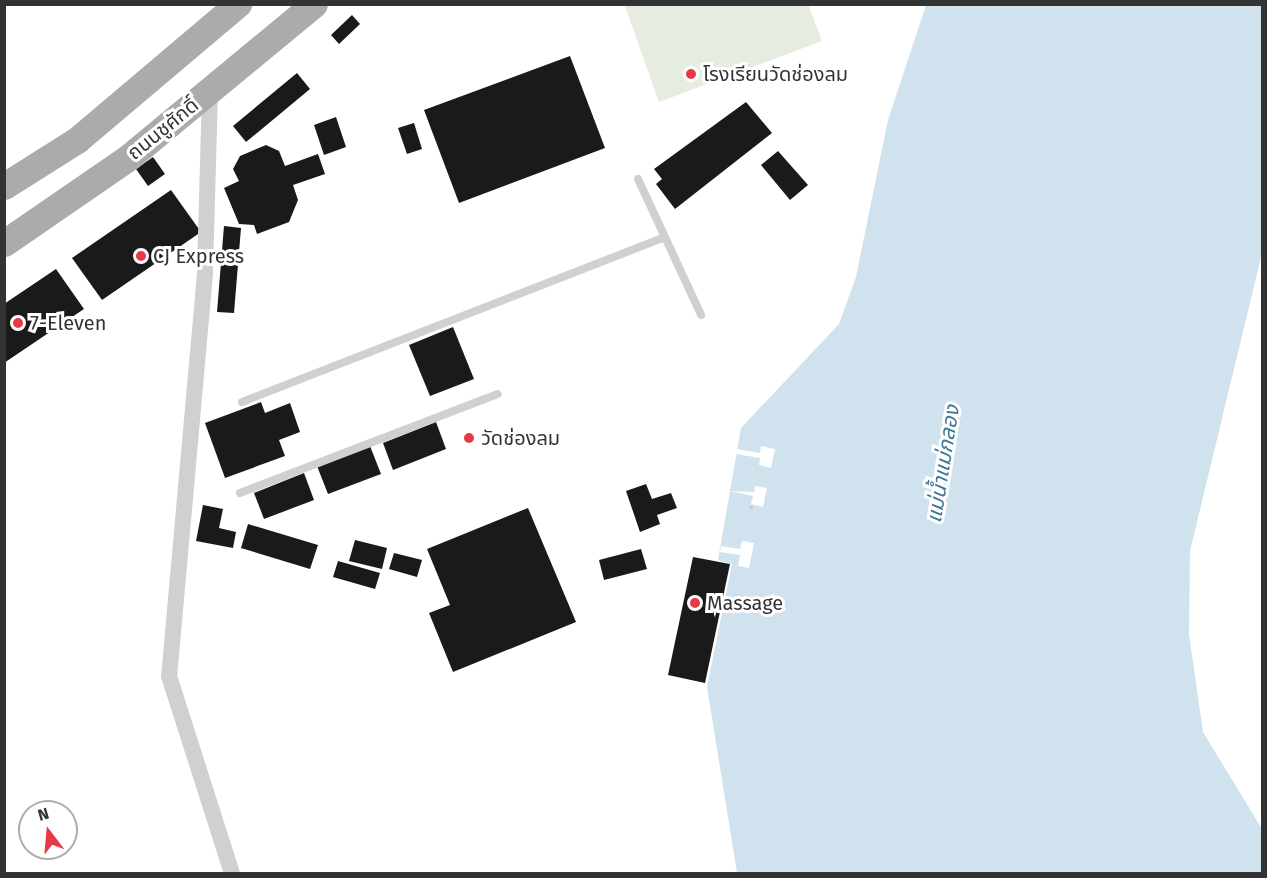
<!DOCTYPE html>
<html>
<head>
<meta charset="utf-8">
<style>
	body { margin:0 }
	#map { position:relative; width:1267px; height:878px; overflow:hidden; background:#fff; font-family:"Fira Sans","Noto Sans Thai",sans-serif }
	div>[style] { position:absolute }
	.green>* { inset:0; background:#e6ecdf }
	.water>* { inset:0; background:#cfe2ee }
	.pier>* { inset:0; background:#fff }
	.building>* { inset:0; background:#1a1a1a }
	.path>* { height:4px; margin-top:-2px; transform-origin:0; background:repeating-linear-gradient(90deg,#cdcdcd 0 3px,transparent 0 6px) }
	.service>* { height:8px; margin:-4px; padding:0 4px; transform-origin:4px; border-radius:4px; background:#d0d0d0 }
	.minor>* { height:16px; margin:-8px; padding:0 8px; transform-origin:8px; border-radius:8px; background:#d0d0d0 }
	.primary>* { height:27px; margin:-13.5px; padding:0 13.5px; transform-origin:13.5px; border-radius:13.5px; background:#ababab }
	.dots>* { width:16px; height:16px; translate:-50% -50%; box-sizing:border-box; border:3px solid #fff; border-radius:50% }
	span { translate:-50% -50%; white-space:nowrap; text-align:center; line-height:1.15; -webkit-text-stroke:6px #fff; paint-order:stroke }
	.poi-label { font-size:20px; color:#333 }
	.left { translate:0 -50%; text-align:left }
	.street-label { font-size:20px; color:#333 }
	.water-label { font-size:21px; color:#3f7597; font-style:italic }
	.frame { position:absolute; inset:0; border:6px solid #333; pointer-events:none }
	.north { position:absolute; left:18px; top:800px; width:60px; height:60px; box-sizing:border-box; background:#fff; border:2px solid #adadad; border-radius:50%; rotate:344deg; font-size:16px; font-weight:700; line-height:24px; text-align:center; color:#333 }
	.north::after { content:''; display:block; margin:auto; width:21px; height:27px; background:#e63946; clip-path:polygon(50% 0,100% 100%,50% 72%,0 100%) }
</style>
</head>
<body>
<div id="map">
	<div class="green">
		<i style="clip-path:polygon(808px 4px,822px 41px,659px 102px,625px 6px)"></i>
	</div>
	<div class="water">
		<i style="clip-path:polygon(926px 5px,1262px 5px,1262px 253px,1190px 551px,1189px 634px,1203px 732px,1262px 829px,1262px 873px,737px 873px,707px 687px,732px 564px,718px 560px,741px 428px,839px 324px,856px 277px,888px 120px)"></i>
	</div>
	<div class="pier">
		<i style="clip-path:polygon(761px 446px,775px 449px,771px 468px,759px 465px,760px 458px,736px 454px,737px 449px,760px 453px)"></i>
		<i style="clip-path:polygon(755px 486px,767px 488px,763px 507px,751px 504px,753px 496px,730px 491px,754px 492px)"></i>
		<i style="clip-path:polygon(742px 541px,754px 543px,749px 568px,738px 566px,740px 555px,720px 552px,721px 546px,740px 549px)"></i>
	</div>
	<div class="building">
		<i style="clip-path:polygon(352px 15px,360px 24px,339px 44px,331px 35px)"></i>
		<i style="clip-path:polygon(570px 56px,605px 148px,459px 203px,424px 110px)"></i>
		<i style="clip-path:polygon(297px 73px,310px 89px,246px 142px,233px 126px)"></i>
		<i style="clip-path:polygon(746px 102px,772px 133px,675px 209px,656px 184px,662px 179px,654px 169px)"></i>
		<i style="clip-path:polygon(336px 117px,346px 147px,324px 155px,314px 125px)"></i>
		<i style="clip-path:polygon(414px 123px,422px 149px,407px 154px,398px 128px)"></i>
		<i style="clip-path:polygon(266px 145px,279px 151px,285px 166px,318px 154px,325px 174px,293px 185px,298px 200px,289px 222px,257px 234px,254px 225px,239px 224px,224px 188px,239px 181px,233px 169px,240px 156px)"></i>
		<i style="clip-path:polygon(778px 151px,808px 185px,790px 200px,761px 165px)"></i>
		<i style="clip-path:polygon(153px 157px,165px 174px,148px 186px,136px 169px)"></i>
		<i style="clip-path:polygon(171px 190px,201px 232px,102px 300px,72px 258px)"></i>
		<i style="clip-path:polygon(224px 226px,241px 228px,234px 313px,217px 312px)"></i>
		<i style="clip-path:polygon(56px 269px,84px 309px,4px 363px,4px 304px)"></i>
		<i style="clip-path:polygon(453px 327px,474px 379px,430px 396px,409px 345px)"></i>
		<i style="clip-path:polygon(261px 402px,265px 413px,290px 403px,300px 432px,279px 440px,285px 456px,225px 478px,205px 423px)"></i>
		<i style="clip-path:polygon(436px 422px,446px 449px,393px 470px,383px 443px)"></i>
		<i style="clip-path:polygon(370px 446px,381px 474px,328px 494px,317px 466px)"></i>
		<i style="clip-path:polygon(304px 473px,314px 500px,264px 519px,254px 493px)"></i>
		<i style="clip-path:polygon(646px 484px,652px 499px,671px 493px,677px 508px,657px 515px,660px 524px,640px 532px,626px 491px)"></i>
		<i style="clip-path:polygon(203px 505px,223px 509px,219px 528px,236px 532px,233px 548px,196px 541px)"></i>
		<i style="clip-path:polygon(528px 508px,576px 622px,453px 672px,429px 613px,450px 605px,427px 549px)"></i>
		<i style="clip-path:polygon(248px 524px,318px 545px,310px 569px,241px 548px)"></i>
		<i style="clip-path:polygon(355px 540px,387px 548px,382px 569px,349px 561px)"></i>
		<i style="clip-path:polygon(641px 549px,647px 569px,604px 580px,599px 560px)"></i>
		<i style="clip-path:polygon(394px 553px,422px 560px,417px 577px,389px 569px)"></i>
		<i style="clip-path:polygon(693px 557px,730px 564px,705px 683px,668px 675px)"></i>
		<i style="clip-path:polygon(338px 561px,380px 573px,375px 589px,333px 577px)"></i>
	</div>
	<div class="path">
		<i style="left:751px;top:509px;width:5px;rotate:-90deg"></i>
	</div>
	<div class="service">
		<i style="left:638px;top:179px;width:150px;rotate:65.1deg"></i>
		<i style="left:242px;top:402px;width:454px;rotate:-21.3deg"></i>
		<i style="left:240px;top:493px;width:276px;rotate:-21deg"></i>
	</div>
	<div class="minor">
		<i style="left:210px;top:91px;width:183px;rotate:91.6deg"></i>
		<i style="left:205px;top:274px;width:404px;rotate:95.1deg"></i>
		<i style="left:169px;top:676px;width:208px;rotate:72.3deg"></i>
	</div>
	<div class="primary">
		<i style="left:4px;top:186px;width:86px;rotate:-32.2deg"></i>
		<i style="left:77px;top:140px;width:211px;rotate:-40.2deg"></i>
		<i style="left:4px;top:243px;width:152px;rotate:-34.5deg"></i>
		<i style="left:129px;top:157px;width:240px;rotate:-39.6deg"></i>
	</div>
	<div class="dots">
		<i style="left:691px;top:74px;background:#e63946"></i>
		<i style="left:141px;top:256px;background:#e63946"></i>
		<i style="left:18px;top:323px;background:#e63946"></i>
		<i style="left:469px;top:438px;background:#e63946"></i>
		<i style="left:695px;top:603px;background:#e63946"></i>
	</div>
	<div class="poi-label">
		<span class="left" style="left:703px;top:74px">โรงเรียนวัดช่องลม</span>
		<span class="left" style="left:153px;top:256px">CJ Express</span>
		<span class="left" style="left:30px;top:323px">7-Eleven</span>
		<span class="left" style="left:481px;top:438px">วัดช่องลม</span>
		<span class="left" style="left:707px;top:603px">Massage</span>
	</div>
	<div class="street-label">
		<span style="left:163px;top:129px;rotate:-39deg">ถนนชูศักดิ์</span>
	</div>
	<div class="water-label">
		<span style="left:943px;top:464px;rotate:-81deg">แม่น้ำแม่กลอง</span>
	</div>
	<div class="frame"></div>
	<div class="north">N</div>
</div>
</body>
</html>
